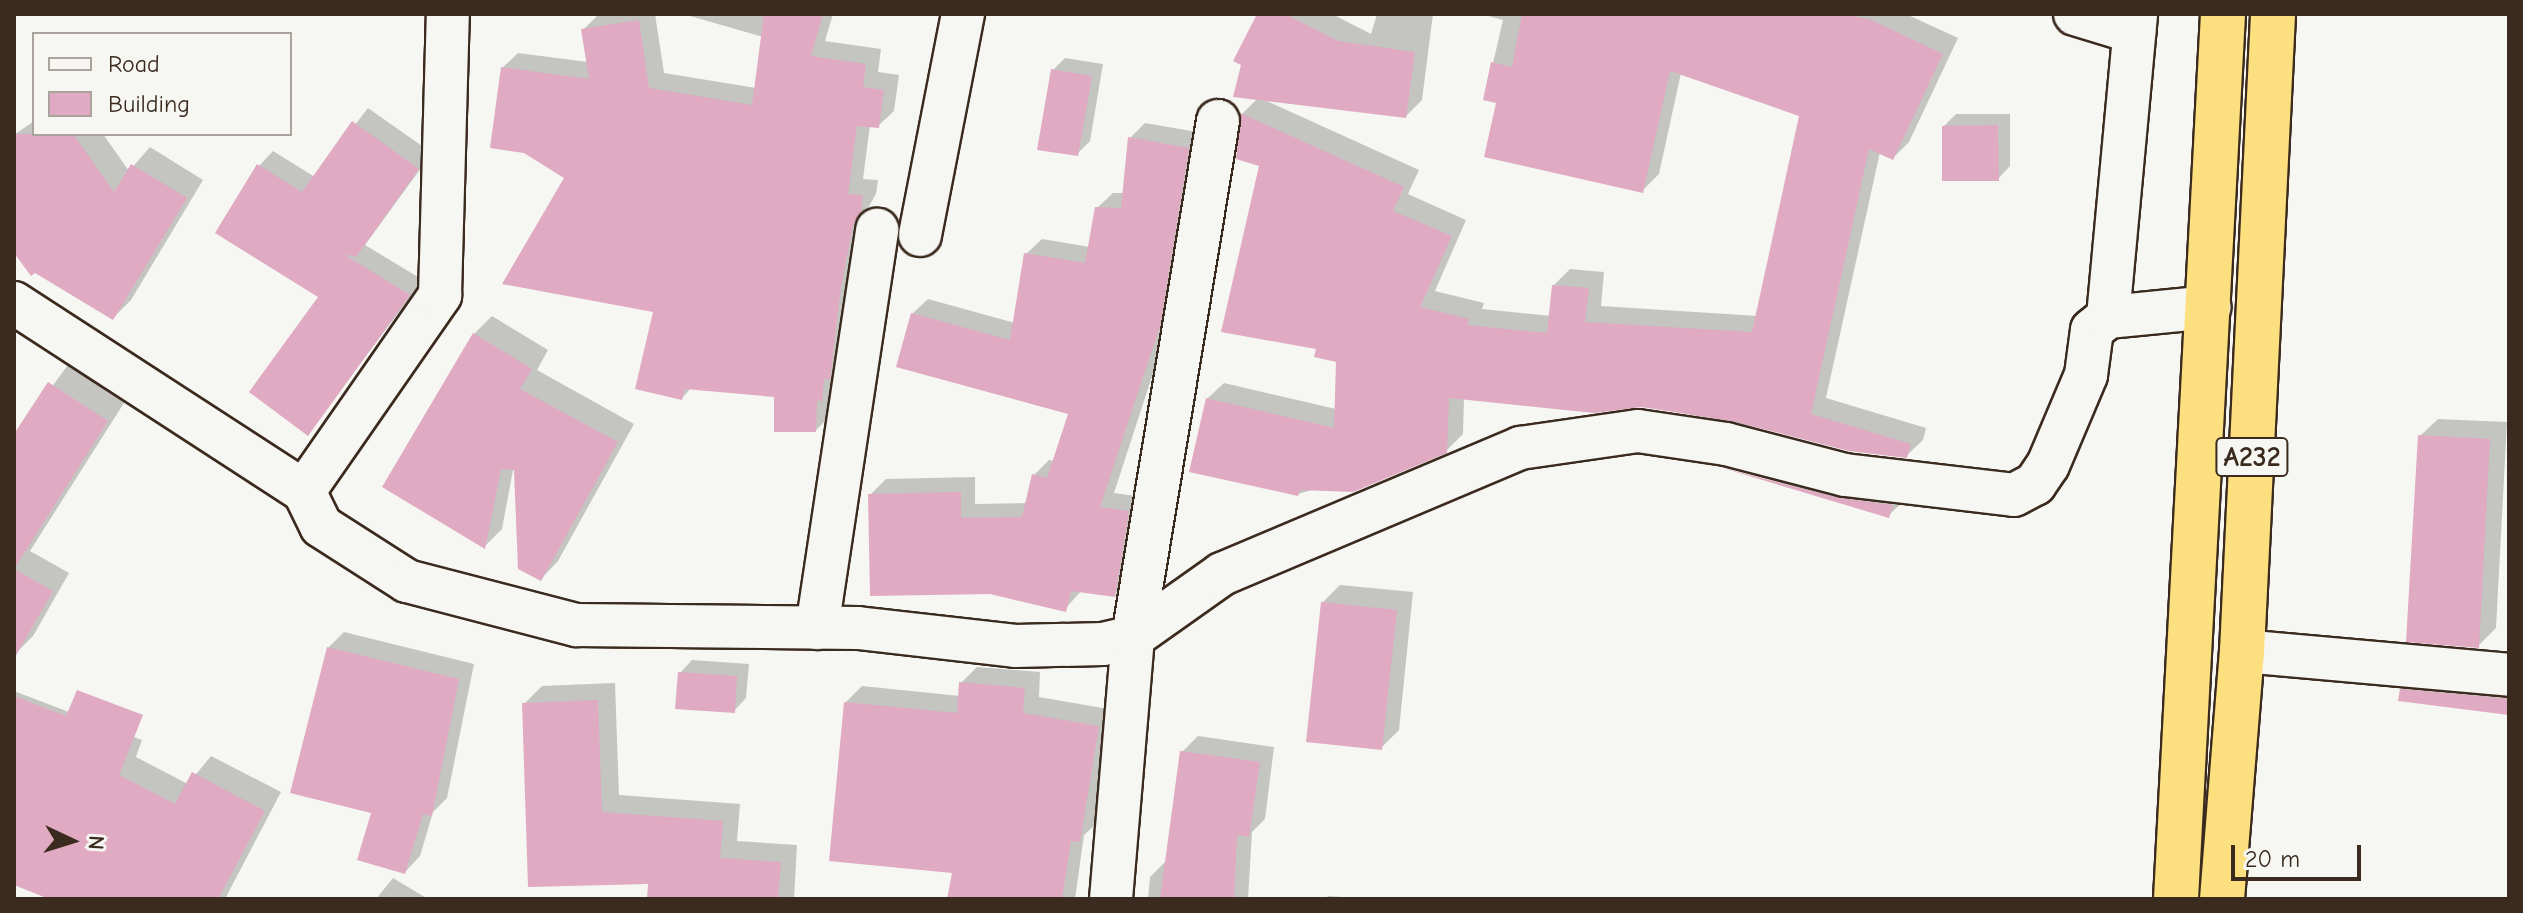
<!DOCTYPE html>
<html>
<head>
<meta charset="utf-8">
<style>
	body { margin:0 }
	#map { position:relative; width:2523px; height:913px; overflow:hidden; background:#f6f6f2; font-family:"Comic Neue",sans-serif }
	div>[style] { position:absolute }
	.shadow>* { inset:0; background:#0003 }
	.building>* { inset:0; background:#e0aac2 }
	.roads { filter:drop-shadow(2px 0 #3b2a1e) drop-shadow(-2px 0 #3b2a1e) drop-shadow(0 2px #3b2a1e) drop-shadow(0 -2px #3b2a1e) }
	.street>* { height:42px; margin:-21px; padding:0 21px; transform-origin:21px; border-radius:21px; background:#f6f6f2 }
	.highway>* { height:44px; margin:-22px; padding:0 22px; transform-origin:22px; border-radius:22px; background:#fce080 }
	span { translate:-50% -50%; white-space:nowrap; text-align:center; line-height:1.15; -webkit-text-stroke:6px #f6f6f2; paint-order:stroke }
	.shield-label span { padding:2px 6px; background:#f6f6f2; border:2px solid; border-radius:6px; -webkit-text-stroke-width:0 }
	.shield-label { font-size:28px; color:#3b2a1e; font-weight:700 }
	.frame { position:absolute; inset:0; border:16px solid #3b2a1e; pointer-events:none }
	.legend { position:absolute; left:32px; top:32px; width:260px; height:104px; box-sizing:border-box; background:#f6f6f2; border:2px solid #aba49d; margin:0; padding:10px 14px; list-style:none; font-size:24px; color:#3b2a1e }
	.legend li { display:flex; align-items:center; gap:16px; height:40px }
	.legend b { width:40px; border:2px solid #aba49d }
	.north { position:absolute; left:32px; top:801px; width:80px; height:80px; -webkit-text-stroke:6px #f6f6f2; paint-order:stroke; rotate:94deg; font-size:22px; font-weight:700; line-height:32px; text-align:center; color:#3b2a1e }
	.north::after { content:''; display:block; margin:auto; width:28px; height:36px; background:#3b2a1e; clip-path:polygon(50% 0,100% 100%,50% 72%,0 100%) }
	.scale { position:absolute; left:2231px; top:845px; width:130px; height:36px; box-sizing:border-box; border:4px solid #3b2a1e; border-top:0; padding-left:10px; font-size:24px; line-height:28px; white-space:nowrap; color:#3b2a1e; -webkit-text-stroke:6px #f6f6f2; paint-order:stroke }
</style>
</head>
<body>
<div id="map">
	<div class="shadow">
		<i style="clip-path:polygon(599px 14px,655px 14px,664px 73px,756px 88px,763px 37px,683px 14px,833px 14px,825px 41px,881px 49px,878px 72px,899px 75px,894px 111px,878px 126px,870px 125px,863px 179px,878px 180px,876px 194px,868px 208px,837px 383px,832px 389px,831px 415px,816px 430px,776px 395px,691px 388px,682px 398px,656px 310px,566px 178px,502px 68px,518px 53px,588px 62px,583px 30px)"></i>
		<i style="clip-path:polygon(1259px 14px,1332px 14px,1371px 34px,1377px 14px,1433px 14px,1422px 100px,1406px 116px,1262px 99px,1419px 170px,1408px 194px,1466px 220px,1435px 291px,1484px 303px,1482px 309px,1551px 316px,1554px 285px,1570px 269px,1604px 272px,1601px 306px,1758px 316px,1802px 114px,1681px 73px,1659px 174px,1642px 191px,1499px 102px,1485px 98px,1503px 20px,1481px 14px,1906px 14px,1958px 38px,1909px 142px,1893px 158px,1880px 152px,1826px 398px,1926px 428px,1923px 440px,1906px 456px,1642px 405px,1464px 397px,1463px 434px,1446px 451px,1298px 494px,1207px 399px,1224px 383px,1336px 409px,1338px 361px,1318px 348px,1261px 164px,1238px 158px,1242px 114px,1258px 98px)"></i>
		<i style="clip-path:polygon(1065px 58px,1103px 64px,1090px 141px,1077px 154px,1053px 70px)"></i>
		<i style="clip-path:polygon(368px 108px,432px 153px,365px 245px,423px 280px,308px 433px,321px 296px,259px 166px,273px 151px,315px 177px)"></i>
		<i style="clip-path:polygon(1956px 114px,2010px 114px,2010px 166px,1998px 179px,1944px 126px)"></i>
		<i style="clip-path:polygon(34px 121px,34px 134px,103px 134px,129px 171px,150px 147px,203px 180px,131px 300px,113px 318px,14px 249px,14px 135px)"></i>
		<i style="clip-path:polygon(1145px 123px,1203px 133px,1174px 309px,1114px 493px,1144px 497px,1130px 580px,1114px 595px,1082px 590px,1065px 609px,870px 495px,886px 479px,975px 477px,975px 504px,1027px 503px,1034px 475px,1049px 460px,1055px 461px,1071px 413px,912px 314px,928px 299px,1015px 323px,1026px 254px,1042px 239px,1090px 247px,1097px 208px,1113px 193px,1124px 193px,1130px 138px)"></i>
		<i style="clip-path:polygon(492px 316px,548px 350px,537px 370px,634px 424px,558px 561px,541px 579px,514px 465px,502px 529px,485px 546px,474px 334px)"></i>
		<i style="clip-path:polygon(68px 365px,124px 403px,30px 551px,69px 573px,33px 636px,15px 654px,14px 438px)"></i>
		<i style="clip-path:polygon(2438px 419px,2507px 422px,2496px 628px,2478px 646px,2420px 436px)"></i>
		<i style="clip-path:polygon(1739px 451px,1907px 498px,1889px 515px,1723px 466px)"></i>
		<i style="clip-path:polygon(1340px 585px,1413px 592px,1399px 730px,1381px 748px,1322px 603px)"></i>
		<i style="clip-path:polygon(344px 632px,474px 664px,447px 798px,433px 812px,420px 856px,405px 872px,373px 811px,328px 648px)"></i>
		<i style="clip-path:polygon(692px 660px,749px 664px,746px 698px,734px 711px,680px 673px)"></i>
		<i style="clip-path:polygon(977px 667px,1040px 672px,1039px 697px,1114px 710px,1096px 824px,1084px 835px,1075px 899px,949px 899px,954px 871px,846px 702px,862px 686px,960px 696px,961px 683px)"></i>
		<i style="clip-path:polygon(2420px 672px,2509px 680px,2509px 713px,2402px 690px)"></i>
		<i style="clip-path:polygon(615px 683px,619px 795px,740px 804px,737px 841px,797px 845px,794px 899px,649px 899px,651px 882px,524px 704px,542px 686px)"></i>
		<i style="clip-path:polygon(14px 691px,142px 740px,136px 757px,188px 784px,211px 756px,281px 792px,225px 899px,54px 899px,14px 883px)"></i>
		<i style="clip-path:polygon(1198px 736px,1274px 747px,1265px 819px,1252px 832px,1248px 899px,1148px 899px,1150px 877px,1167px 860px,1182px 752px)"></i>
		<i style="clip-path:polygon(393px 878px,428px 899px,376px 899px)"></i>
		<i style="clip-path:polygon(1328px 896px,1373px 899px,1325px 899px)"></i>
	</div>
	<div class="building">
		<i style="clip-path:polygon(764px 14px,823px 14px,811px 56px,866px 64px,863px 87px,884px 90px,879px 128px,857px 126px,848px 194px,863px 195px,861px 212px,853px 225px,841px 287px,830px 379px,824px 379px,822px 401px,817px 401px,816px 432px,774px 432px,774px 397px,685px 389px,682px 400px,635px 389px,653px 312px,502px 284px,564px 178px,524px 153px,490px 148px,501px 67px,589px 79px,581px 29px,639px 20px,649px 88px,752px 105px)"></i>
		<i style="clip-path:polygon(1257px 14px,1285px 14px,1338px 41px,1415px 52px,1406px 118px,1233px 97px,1241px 65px,1233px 61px)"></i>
		<i style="clip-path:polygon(1522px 14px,1840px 14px,1869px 19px,1943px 54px,1893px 160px,1869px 149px,1811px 414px,1911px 444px,1907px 458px,1849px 451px,1732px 421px,1642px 407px,1594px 413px,1449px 398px,1447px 453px,1353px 492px,1300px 490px,1298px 496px,1189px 472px,1206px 398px,1334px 428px,1336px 362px,1314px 357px,1316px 349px,1221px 332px,1259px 166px,1236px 159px,1240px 113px,1404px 187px,1393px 211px,1452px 236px,1420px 307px,1469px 319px,1467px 325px,1547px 333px,1552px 285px,1589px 288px,1585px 322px,1752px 332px,1799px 116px,1670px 71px,1643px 193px,1484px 157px,1496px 103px,1483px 100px,1491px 62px,1512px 67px)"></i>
		<i style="clip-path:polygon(1051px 69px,1092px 76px,1078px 156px,1037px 150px)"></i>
		<i style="clip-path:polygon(352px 121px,419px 169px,356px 257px,343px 254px,410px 295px,308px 436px,249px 392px,318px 297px,215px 233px,257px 164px,302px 192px)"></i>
		<i style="clip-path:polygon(1998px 125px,1999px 181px,1942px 181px,1942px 126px)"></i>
		<i style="clip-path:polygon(14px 134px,73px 134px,114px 192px,131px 164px,187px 198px,113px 320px,35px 273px,31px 276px,14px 253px)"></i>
		<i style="clip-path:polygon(1128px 137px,1189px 148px,1160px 326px,1100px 507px,1129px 511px,1115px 597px,1071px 591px,1066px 612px,990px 594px,870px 596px,868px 494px,961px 492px,961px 518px,1022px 517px,1032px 474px,1047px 478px,1068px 414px,896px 367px,911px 313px,1010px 340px,1024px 253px,1085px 263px,1095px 207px,1121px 208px)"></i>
		<i style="clip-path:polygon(473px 333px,532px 369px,520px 389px,618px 442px,541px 581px,518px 569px,514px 470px,501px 469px,485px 549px,382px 487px)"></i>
		<i style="clip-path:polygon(48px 382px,108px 421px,14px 569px,14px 434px)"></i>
		<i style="clip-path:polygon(2418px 435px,2490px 439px,2479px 648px,2406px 642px)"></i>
		<i style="clip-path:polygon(1719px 467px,1839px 498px,1893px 505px,1889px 518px)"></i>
		<i style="clip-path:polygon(14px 569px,53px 591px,14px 659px)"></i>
		<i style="clip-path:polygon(1321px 602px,1397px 610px,1382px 750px,1306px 742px)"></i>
		<i style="clip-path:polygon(327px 647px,459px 679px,432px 816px,423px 814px,405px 874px,357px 860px,371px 813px,290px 793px)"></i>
		<i style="clip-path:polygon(678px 672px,737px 676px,735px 713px,675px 709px)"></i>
		<i style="clip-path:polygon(959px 682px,1025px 688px,1023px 713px,1099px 726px,1080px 842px,1071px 841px,1062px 899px,947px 899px,952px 873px,829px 861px,844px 702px,957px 713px)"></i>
		<i style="clip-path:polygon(2400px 689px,2509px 699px,2509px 715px,2398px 701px)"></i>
		<i style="clip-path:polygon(77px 690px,143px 715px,119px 775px,175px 804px,192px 772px,265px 811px,218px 899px,49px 899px,14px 885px,14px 696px,66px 716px)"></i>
		<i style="clip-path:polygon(598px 700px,602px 812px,723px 821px,720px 858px,781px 862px,778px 899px,647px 899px,648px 884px,528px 887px,522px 703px)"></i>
		<i style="clip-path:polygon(1180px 751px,1260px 762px,1249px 837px,1237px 835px,1234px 899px,1160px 899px)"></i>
	</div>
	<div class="roads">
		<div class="street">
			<i style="left:2075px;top:14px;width:62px;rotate:17deg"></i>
			<i style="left:920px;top:235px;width:225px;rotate:-79deg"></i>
			<i style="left:14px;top:303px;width:346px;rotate:33deg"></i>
			<i style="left:304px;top:491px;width:39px;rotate:64deg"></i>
			<i style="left:321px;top:526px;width:102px;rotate:32.6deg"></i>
			<i style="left:407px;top:581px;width:175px;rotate:14.6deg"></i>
			<i style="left:576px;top:625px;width:282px;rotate:0.6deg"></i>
			<i style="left:858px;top:628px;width:158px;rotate:6.5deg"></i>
			<i style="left:1015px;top:646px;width:88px;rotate:-1.3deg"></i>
			<i style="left:1103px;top:644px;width:31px;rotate:-13deg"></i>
			<i style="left:1133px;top:637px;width:109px;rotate:-35.3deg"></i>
			<i style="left:1222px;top:574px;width:324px;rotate:-22.9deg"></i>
			<i style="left:1520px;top:448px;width:119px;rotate:-8.2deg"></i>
			<i style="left:1638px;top:431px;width:89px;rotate:8.4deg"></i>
			<i style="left:1726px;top:444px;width:123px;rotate:14.6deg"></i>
			<i style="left:1845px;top:475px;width:170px;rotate:6.7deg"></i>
			<i style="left:2014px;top:495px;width:24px;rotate:-28deg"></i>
			<i style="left:2035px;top:484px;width:23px;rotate:-56deg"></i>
			<i style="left:2048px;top:465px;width:98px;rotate:-67.1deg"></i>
			<i style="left:2086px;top:375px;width:45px;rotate:-82.4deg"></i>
			<i style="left:2092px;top:330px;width:21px;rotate:-39deg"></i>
			<i style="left:2108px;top:317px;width:102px;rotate:-5.6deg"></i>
			<i style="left:2108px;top:317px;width:304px;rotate:-84.7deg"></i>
			<i style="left:304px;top:491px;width:239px;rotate:-55.2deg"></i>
			<i style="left:440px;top:295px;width:281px;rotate:-88.4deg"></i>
			<i style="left:817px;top:628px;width:403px;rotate:-81.4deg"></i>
			<i style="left:2242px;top:651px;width:268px;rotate:5.1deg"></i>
			<i style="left:1111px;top:899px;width:263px;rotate:-85.2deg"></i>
			<i style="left:1133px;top:637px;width:523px;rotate:-80.65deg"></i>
		</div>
		<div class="highway">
			<i style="left:2176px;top:899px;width:886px;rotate:-86.96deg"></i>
			<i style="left:2222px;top:899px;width:249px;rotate:-85.4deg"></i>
			<i style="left:2242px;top:651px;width:638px;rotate:-87.21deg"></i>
		</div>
	</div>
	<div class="shield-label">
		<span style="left:2252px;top:457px">A232</span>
	</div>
	<div class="frame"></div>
	<ul class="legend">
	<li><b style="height:10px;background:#f6f6f2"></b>Road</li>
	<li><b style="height:22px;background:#e0aac2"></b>Building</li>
	</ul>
	<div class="north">N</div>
	<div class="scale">20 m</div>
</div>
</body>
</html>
